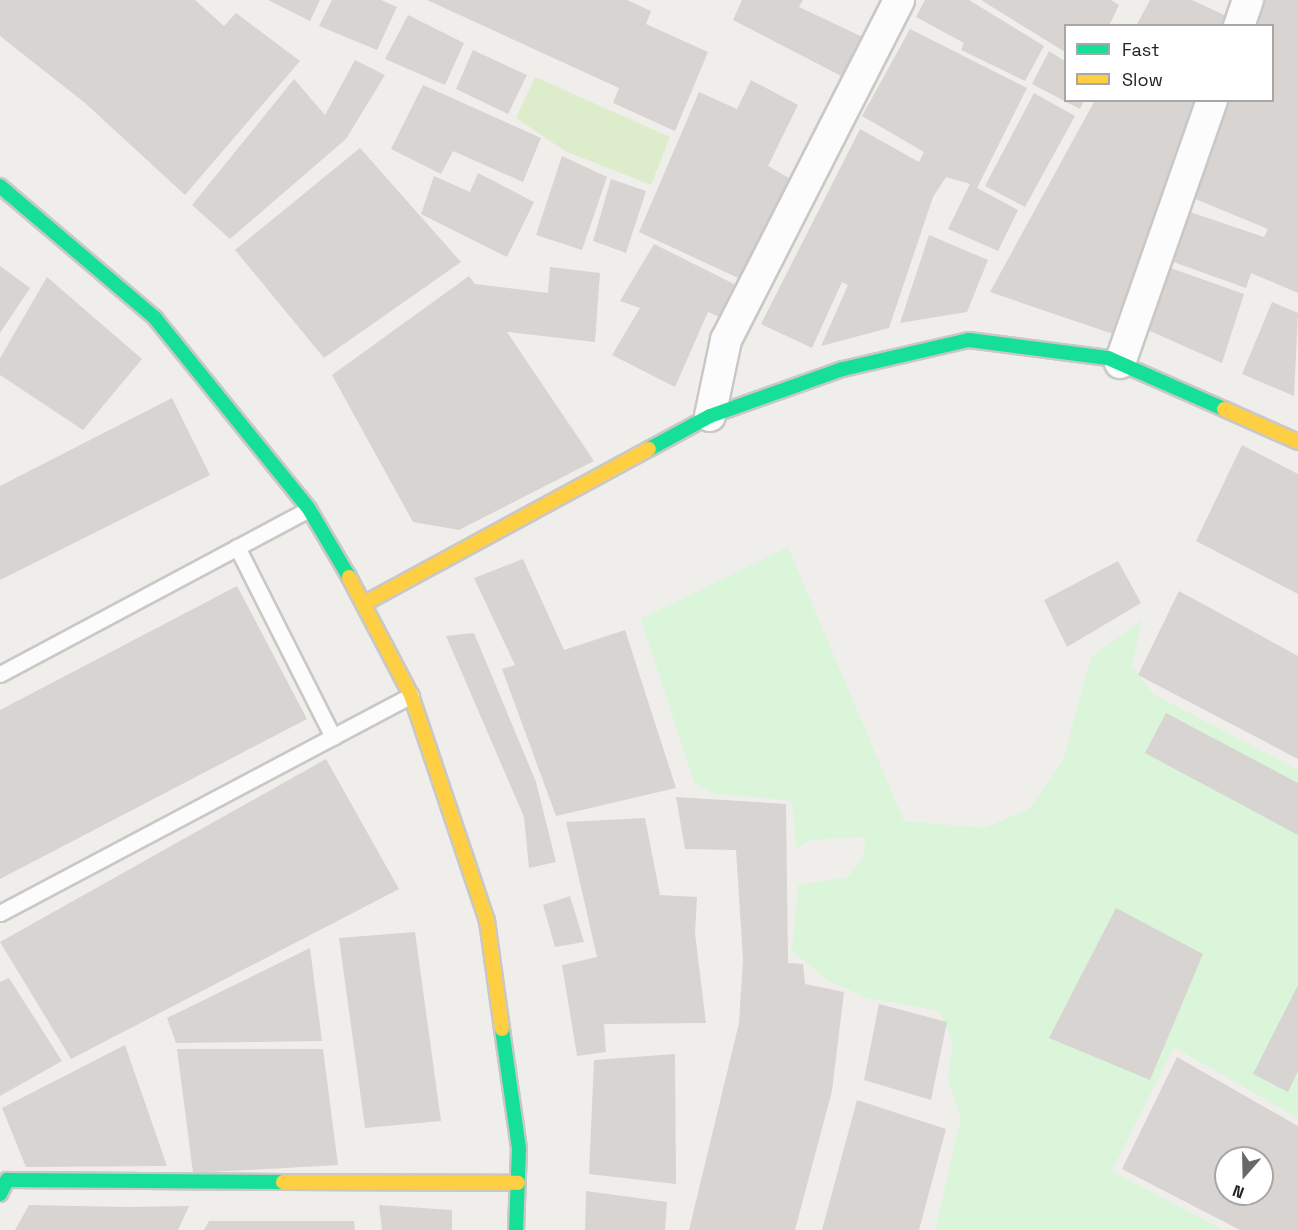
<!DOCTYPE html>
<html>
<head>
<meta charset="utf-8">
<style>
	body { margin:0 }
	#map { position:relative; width:1298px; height:1230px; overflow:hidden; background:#f0eeeb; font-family:"Space Grotesk",sans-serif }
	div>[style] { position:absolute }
	.grass>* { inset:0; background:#ddeccb }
	.park>* { inset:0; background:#daf5da }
	.building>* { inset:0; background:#d7d4d2 }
	.roads { filter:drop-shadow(2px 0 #c9c8c7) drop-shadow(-2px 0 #c9c8c7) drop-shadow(0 2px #c9c8c7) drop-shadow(0 -2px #c9c8c7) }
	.lane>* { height:15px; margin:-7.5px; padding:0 7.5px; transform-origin:7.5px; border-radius:7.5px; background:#fdfcfc }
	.street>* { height:30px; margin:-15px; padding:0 15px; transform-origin:15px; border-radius:15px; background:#fdfcfc }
	.fast>* { height:14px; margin:-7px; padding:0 7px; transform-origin:7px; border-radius:7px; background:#16e098 }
	.slow>* { height:14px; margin:-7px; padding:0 7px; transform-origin:7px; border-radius:7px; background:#ffcf43 }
	span { translate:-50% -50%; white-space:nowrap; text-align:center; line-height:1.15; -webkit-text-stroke:4.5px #fff; paint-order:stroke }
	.legend { position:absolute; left:1064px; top:24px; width:210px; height:78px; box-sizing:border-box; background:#fff; border:2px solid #a7a7a7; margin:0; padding:8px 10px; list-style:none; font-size:18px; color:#222 }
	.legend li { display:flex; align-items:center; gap:12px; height:30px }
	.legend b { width:30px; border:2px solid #a7a7a7 }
	.north { position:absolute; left:1214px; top:1146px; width:60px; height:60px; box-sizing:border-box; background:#fff; border:2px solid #a7a7a7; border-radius:50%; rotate:200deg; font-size:16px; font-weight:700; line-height:24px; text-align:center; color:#222 }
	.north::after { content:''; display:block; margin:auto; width:21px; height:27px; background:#6a6968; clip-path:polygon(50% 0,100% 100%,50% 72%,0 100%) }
</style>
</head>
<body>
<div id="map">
	<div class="grass">
		<i style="clip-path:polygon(535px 77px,670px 137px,651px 185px,565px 151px,516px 118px)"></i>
	</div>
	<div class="park">
		<i style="clip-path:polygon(788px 547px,904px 821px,984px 828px,1029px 809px,1063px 760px,1091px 657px,1142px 620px,1132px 666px,1153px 694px,1298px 770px,1298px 1118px,1174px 1047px,1112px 1171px,1223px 1230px,935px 1230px,961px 1118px,948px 1079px,953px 1041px,939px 1011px,867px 998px,827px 980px,792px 951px,798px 885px,848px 877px,864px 856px,865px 837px,811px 840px,796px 848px,792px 801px,712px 793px,694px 782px,641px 619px)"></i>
	</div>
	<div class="building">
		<i style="clip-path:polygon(0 0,195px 0,224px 26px,236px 13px,300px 61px,185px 195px,85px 103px,0 36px)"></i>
		<i style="clip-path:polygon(268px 0,320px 0,310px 21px)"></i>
		<i style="clip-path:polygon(332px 0,381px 0,397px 7px,377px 50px,319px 26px)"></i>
		<i style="clip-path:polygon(427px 0,627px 0,651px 11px,646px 24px,708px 52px,675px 131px,613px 103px,619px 88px)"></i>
		<i style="clip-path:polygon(742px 0,803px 0,799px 7px,869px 40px,849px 80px,733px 20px)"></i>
		<i style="clip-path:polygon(925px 0,969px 0,1044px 46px,1025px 81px,961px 50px,964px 43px,916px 17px)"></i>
		<i style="clip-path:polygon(981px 0,1111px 0,1119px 5px,1109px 26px,1065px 26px,1065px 52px)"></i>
		<i style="clip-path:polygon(1150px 0,1192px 0,1231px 18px,1228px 26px,1136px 26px)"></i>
		<i style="clip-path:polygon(1255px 0,1298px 0,1298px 293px,1251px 273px,1246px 288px,1165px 259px,1181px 209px,1264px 237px,1268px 229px,1188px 196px,1220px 100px,1272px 100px,1272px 26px,1246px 26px)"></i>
		<i style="clip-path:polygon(408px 15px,464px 43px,445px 85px,385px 59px)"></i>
		<i style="clip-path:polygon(910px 29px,1027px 88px,977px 188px,1018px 210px,998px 251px,948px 229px,970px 184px,946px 177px,933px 197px,889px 328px,821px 346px,848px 285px,842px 282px,812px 348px,761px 324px,860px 129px,919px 162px,924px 152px,862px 116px)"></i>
		<i style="clip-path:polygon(473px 50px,527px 75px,508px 114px,456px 89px)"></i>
		<i style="clip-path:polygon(1049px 51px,1065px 61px,1065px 100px,1084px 100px,1080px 109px,1032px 84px)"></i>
		<i style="clip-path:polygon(355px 60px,385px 75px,346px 139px,230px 239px,192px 205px,294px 79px,325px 115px)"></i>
		<i style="clip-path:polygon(751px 80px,798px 105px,768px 166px,800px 184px,749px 283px,639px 232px,699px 92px,737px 109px)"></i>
		<i style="clip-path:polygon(423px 85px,541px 138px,523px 182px,453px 151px,441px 174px,391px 149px)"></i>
		<i style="clip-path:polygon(1034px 93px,1075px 116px,1025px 207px,985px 186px)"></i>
		<i style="clip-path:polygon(1095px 100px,1197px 100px,1113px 334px,990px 292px)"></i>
		<i style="clip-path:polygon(360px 148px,461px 262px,324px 358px,235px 250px)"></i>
		<i style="clip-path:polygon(562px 156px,607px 177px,582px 250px,536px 235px)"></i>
		<i style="clip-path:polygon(478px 173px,534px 202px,507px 257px,421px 214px,434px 176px,470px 192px)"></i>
		<i style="clip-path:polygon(611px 179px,646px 191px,626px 253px,593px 241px)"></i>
		<i style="clip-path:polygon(929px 235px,988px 260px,967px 312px,900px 323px)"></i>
		<i style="clip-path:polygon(654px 244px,740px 287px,727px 320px,708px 312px,675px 387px,612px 355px,640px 308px,620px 301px)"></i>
		<i style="clip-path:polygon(1162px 265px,1244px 294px,1222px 363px,1139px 326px)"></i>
		<i style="clip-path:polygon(0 266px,30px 288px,0 333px)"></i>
		<i style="clip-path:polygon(550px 267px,600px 273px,595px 342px,507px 332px,594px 461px,459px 530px,413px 522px,332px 375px,469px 276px,475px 284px,548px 293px)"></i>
		<i style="clip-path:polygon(47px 277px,142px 359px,83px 430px,0 375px,0 358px)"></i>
		<i style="clip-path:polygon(1272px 302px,1298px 313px,1294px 396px,1242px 374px)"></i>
		<i style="clip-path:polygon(172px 398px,210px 475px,0 580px,0 486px)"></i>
		<i style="clip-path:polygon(1242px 445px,1298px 474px,1298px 594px,1196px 541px)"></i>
		<i style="clip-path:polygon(523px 559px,564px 650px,625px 630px,676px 788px,556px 816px,502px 669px,515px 665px,474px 578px)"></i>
		<i style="clip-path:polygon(1118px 561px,1141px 603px,1067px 647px,1044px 600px)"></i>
		<i style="clip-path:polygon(237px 586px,307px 719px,0 879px,0 710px)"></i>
		<i style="clip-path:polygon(1179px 591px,1298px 656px,1298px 759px,1138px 675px)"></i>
		<i style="clip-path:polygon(474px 633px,536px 782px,556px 862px,529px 868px,524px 817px,446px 636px)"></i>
		<i style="clip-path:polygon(1166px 713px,1298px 783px,1298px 835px,1145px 753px)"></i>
		<i style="clip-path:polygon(326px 759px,399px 889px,71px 1059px,0 942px)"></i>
		<i style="clip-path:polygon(676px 797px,786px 804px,788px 963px,803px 964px,805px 984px,844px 992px,832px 1091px,795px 1230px,689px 1230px,739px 1023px,743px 959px,736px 850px,685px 849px)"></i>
		<i style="clip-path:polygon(645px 818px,660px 895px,697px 897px,695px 933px,706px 1023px,604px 1024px,606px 1052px,577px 1056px,562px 965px,597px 957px,566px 822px)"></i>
		<i style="clip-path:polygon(570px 896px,584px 942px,555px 947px,543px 905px)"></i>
		<i style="clip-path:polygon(1116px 908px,1203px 954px,1150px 1080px,1049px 1038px)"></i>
		<i style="clip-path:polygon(415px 932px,441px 1121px,365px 1128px,339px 938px)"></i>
		<i style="clip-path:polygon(310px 948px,322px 1041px,176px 1043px,167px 1018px)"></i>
		<i style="clip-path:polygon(9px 978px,62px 1061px,0 1096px,0 982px)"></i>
		<i style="clip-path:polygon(1298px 985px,1298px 1071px,1288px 1092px,1253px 1074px)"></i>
		<i style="clip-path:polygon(879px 1004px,947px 1022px,931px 1100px,864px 1080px)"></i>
		<i style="clip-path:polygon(125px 1045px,167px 1166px,26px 1167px,2px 1108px)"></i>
		<i style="clip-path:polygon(177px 1049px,323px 1049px,338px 1165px,193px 1173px)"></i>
		<i style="clip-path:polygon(675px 1054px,676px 1184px,589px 1174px,594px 1060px)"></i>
		<i style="clip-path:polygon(evenodd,1177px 1057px,1298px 1126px,1298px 1230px,1240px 1230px,1122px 1169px,1177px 1057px,1226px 1158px,1262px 1158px,1262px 1194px,1226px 1194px,1226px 1158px)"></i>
		<i style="clip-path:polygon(857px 1100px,946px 1129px,919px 1230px,822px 1230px)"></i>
		<i style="clip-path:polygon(586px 1191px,667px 1202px,665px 1230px,585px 1230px)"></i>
		<i style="clip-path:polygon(29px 1205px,128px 1207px,189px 1206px,178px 1230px,15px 1230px)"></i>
		<i style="clip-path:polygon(379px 1205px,452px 1210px,452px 1230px,382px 1230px)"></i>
		<i style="clip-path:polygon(209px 1221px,354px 1221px,355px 1230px,204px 1230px)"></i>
	</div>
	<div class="roads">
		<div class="lane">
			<i style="left:237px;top:547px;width:213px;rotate:63.2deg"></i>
			<i style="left:0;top:674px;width:350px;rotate:-28.1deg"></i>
			<i style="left:0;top:913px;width:465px;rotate:-27.9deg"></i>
		</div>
		<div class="street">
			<i style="left:1239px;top:26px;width:28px;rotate:-71deg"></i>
			<i style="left:1120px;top:363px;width:279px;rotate:-70.7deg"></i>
			<i style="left:710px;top:416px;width:78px;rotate:-78.1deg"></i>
			<i style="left:726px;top:340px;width:381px;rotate:-63deg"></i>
		</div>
		<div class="fast">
			<i style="left:0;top:186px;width:204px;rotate:40.4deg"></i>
			<i style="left:155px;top:318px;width:245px;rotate:51.1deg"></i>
			<i style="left:309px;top:509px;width:79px;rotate:59.5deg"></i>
			<i style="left:649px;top:449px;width:69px;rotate:-28.4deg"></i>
			<i style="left:710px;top:416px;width:141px;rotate:-19.5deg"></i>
			<i style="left:843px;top:369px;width:129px;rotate:-13deg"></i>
			<i style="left:969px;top:340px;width:140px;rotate:7.4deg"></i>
			<i style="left:1108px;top:358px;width:127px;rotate:23.7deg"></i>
			<i style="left:502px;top:1029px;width:121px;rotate:81.9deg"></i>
			<i style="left:519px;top:1149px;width:81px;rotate:92.1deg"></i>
			<i style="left:0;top:1194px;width:16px;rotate:-63deg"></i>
			<i style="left:7px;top:1180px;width:276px;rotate:0.4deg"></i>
		</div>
		<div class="slow">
			<i style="left:1224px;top:409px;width:81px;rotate:24deg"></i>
			<i style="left:349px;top:577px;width:133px;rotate:62.3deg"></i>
			<i style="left:411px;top:695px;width:238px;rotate:71.4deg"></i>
			<i style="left:487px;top:921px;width:109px;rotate:82.1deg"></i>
			<i style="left:365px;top:603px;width:323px;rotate:-28.5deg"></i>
			<i style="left:283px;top:1182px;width:235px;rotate:0.2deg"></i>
		</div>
	</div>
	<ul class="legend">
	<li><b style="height:8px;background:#16e098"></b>Fast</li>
	<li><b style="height:8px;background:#ffcf43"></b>Slow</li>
	</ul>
	<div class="north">N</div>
</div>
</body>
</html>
